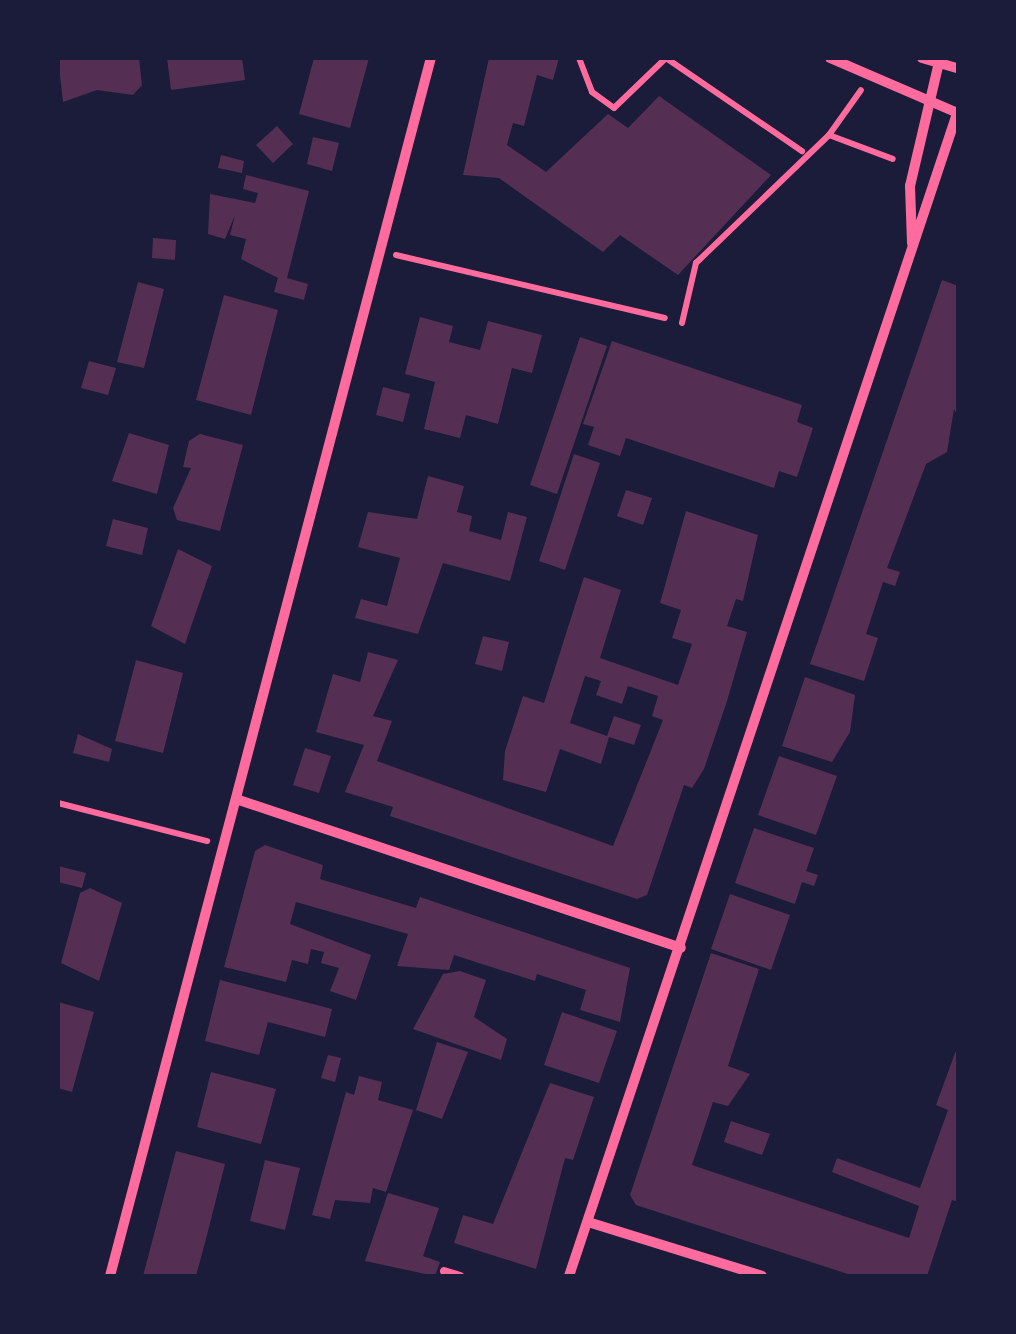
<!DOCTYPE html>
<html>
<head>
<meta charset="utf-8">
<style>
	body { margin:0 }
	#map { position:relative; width:1016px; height:1334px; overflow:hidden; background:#1b1b3a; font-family:Merriweather,serif }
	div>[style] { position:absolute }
	.building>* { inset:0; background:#542f53 }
	.path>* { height:6px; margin:-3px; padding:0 3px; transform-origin:3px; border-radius:3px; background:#ff6b9d }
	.service>* { height:8px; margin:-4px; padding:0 4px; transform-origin:4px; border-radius:4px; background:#ff6b9d }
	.minor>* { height:10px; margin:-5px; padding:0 5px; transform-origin:5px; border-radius:5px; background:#ff6b9d }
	span { translate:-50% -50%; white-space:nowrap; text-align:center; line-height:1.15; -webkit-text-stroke:8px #1b1b3a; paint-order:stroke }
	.frame { position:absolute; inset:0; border:60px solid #1b1b3a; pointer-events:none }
</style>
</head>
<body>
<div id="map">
	<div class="building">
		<i style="clip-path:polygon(58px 58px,139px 58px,142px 85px,133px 95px,97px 90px,63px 102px)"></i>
		<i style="clip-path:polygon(167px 58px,242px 58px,245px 80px,171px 90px)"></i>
		<i style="clip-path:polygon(314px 58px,369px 58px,350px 128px,299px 114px)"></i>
		<i style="clip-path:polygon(489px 58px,559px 58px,553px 80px,537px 75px,524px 126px,513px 123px,507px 145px,546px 172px,608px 114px,628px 128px,659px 96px,771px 175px,678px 275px,620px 235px,603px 252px,499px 178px,463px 175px)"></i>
		<i style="clip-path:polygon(277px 126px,293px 144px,273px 163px,256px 145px)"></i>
		<i style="clip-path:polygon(313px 137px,339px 143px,332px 171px,307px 164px)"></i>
		<i style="clip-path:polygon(221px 155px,244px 161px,242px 173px,218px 168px)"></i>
		<i style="clip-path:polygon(246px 175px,309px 191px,287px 278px,308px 284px,304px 300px,274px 292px,278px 278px,241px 259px,246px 239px,230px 235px,235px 215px,225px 239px,208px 234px,210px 194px,255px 203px,258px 193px,243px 189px)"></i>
		<i style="clip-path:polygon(153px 238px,176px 240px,175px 260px,152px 258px)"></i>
		<i style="clip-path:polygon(942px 280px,958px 286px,958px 416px,954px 409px,947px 452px,926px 464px,887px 568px,900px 572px,895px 586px,883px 582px,866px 634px,878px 638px,864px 681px,810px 664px)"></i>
		<i style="clip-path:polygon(138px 282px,164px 289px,144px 368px,117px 362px)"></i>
		<i style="clip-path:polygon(224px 295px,278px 310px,251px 415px,196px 400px)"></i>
		<i style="clip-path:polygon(420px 317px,453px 326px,449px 342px,480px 350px,488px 321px,542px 335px,532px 373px,512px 368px,498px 424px,466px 415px,460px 438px,424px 429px,435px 382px,405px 374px)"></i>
		<i style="clip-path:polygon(580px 337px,607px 346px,557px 494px,530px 485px)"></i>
		<i style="clip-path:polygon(612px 341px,802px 405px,797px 422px,813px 428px,797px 477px,779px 471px,774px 488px,626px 438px,620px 456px,588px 445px,594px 427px,583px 424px)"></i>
		<i style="clip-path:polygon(89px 361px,116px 368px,108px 395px,81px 388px)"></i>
		<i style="clip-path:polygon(383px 387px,410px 394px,403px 422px,376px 415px)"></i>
		<i style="clip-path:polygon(129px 433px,169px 445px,157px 494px,112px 481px)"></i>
		<i style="clip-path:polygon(200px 434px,243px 445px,220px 531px,177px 520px,173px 508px,191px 468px,183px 467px,189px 441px)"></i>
		<i style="clip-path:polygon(574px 454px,600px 463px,565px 570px,539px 561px)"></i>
		<i style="clip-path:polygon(428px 476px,464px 486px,457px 512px,472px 516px,469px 531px,501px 540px,508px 512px,527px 517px,510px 581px,443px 563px,418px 634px,355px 618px,361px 599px,387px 606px,400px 558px,358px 547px,368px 512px,417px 519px)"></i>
		<i style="clip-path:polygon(626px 490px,652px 498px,643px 525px,617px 516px)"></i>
		<i style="clip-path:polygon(686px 511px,758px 535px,743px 601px,736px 599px,727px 626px,747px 632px,727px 701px,704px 769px,692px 788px,684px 785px,647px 895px,637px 899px,390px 816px,393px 807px,345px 792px,364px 745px,316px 732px,333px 674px,360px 682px,368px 652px,398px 660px,373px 716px,392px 721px,377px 761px,613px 846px,663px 720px,652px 716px,658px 696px,628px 686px,622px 704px,596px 695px,601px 681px,585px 676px,570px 723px,607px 736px,614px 716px,641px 725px,634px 745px,609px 737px,601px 764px,560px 749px,546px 792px,503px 780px,505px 751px,523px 696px,544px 703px,584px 577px,621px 590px,600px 658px,678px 685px,692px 644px,672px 638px,681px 610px,660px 603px)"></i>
		<i style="clip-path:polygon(113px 519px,148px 528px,142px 555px,106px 546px)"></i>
		<i style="clip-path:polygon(178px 549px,212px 566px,185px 644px,151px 626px)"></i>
		<i style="clip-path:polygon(483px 636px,509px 642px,502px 671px,475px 664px)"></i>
		<i style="clip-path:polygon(136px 660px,183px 673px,163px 753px,115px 741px)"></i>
		<i style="clip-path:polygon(805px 677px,855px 695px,850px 732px,832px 762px,782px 746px)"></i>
		<i style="clip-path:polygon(78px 734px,112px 749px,109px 762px,73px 753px)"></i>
		<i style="clip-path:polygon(305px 748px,331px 756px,319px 793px,293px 785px)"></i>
		<i style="clip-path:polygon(779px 756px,837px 776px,816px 835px,758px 815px)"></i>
		<i style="clip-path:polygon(754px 828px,814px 848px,806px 871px,818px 875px,814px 886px,802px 882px,795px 904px,735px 883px)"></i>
		<i style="clip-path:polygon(265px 845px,323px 865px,320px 879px,416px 908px,420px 897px,630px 968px,620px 1022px,580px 1010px,586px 990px,537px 974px,535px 981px,454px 955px,449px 970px,397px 966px,408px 934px,296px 902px,290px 924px,371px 955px,356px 1000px,330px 991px,339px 968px,321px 963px,324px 952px,311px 949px,308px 964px,292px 960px,286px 982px,224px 967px,255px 851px)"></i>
		<i style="clip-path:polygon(58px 866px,86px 873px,82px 888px,58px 882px)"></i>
		<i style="clip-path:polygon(90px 888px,122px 903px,99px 981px,61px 963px,80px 893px)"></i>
		<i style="clip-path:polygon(730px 894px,790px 915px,771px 970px,711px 949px)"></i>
		<i style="clip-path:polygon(711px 953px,759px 969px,728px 1066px,750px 1074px,728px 1106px,713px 1102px,692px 1165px,909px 1238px,919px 1206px,832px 1172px,837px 1158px,920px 1188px,948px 1110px,936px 1105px,958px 1045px,958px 1202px,952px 1200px,927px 1276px,854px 1276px,636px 1205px,630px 1195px)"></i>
		<i style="clip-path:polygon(460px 971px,486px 980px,474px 1017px,507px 1039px,501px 1060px,413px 1029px,443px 974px)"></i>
		<i style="clip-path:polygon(220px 980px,332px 1009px,325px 1037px,268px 1022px,259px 1055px,205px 1041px)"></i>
		<i style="clip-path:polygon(58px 1002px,94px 1012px,72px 1092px,58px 1088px)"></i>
		<i style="clip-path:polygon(562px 1012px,617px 1031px,599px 1083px,544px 1065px)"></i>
		<i style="clip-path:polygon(437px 1042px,468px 1052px,442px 1119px,416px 1110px)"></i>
		<i style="clip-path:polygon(328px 1055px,341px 1058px,335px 1082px,321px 1078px)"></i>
		<i style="clip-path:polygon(211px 1072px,276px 1089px,261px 1144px,197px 1127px)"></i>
		<i style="clip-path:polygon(359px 1076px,382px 1082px,378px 1100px,413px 1110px,386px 1192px,373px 1188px,370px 1203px,335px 1200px,330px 1219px,312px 1215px,346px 1092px,354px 1095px)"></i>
		<i style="clip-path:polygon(550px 1083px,594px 1097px,573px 1160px,565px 1158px,536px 1269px,454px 1243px,463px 1215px,493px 1224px)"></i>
		<i style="clip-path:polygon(731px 1121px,770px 1134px,762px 1155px,724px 1142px)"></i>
		<i style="clip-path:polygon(176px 1151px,225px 1164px,207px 1235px,196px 1276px,143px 1276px)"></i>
		<i style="clip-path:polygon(265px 1160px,300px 1168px,285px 1230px,250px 1221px)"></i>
		<i style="clip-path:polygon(388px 1193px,439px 1208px,423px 1256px,440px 1262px,435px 1276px,365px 1261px)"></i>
	</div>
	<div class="path">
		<i style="left:579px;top:58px;width:36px;rotate:69deg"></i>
		<i style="left:592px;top:92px;width:27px;rotate:36deg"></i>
		<i style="left:614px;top:108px;width:71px;rotate:-43.9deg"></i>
		<i style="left:666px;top:58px;width:165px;rotate:34.4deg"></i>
		<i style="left:829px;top:135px;width:68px;rotate:20.6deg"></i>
		<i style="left:396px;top:255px;width:276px;rotate:13.2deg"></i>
		<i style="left:682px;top:323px;width:62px;rotate:-76.9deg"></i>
		<i style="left:696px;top:263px;width:185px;rotate:-43.9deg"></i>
		<i style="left:829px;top:135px;width:55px;rotate:-54.6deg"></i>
		<i style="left:58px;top:803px;width:154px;rotate:14.3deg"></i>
	</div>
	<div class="service">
		<i style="left:444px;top:1271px;width:17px;rotate:17deg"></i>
	</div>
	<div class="minor">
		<i style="left:830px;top:58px;width:139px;rotate:23.3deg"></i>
		<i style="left:922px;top:58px;width:37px;rotate:16deg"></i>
		<i style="left:912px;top:243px;width:57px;rotate:-92deg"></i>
		<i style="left:910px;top:186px;width:131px;rotate:-76.8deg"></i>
		<i style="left:236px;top:799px;width:469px;rotate:18.5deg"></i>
		<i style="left:588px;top:1222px;width:182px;rotate:17.2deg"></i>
		<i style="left:110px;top:1276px;width:1260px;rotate:-75.24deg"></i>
		<i style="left:569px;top:1276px;width:1228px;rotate:-71.54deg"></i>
	</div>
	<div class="frame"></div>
</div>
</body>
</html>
